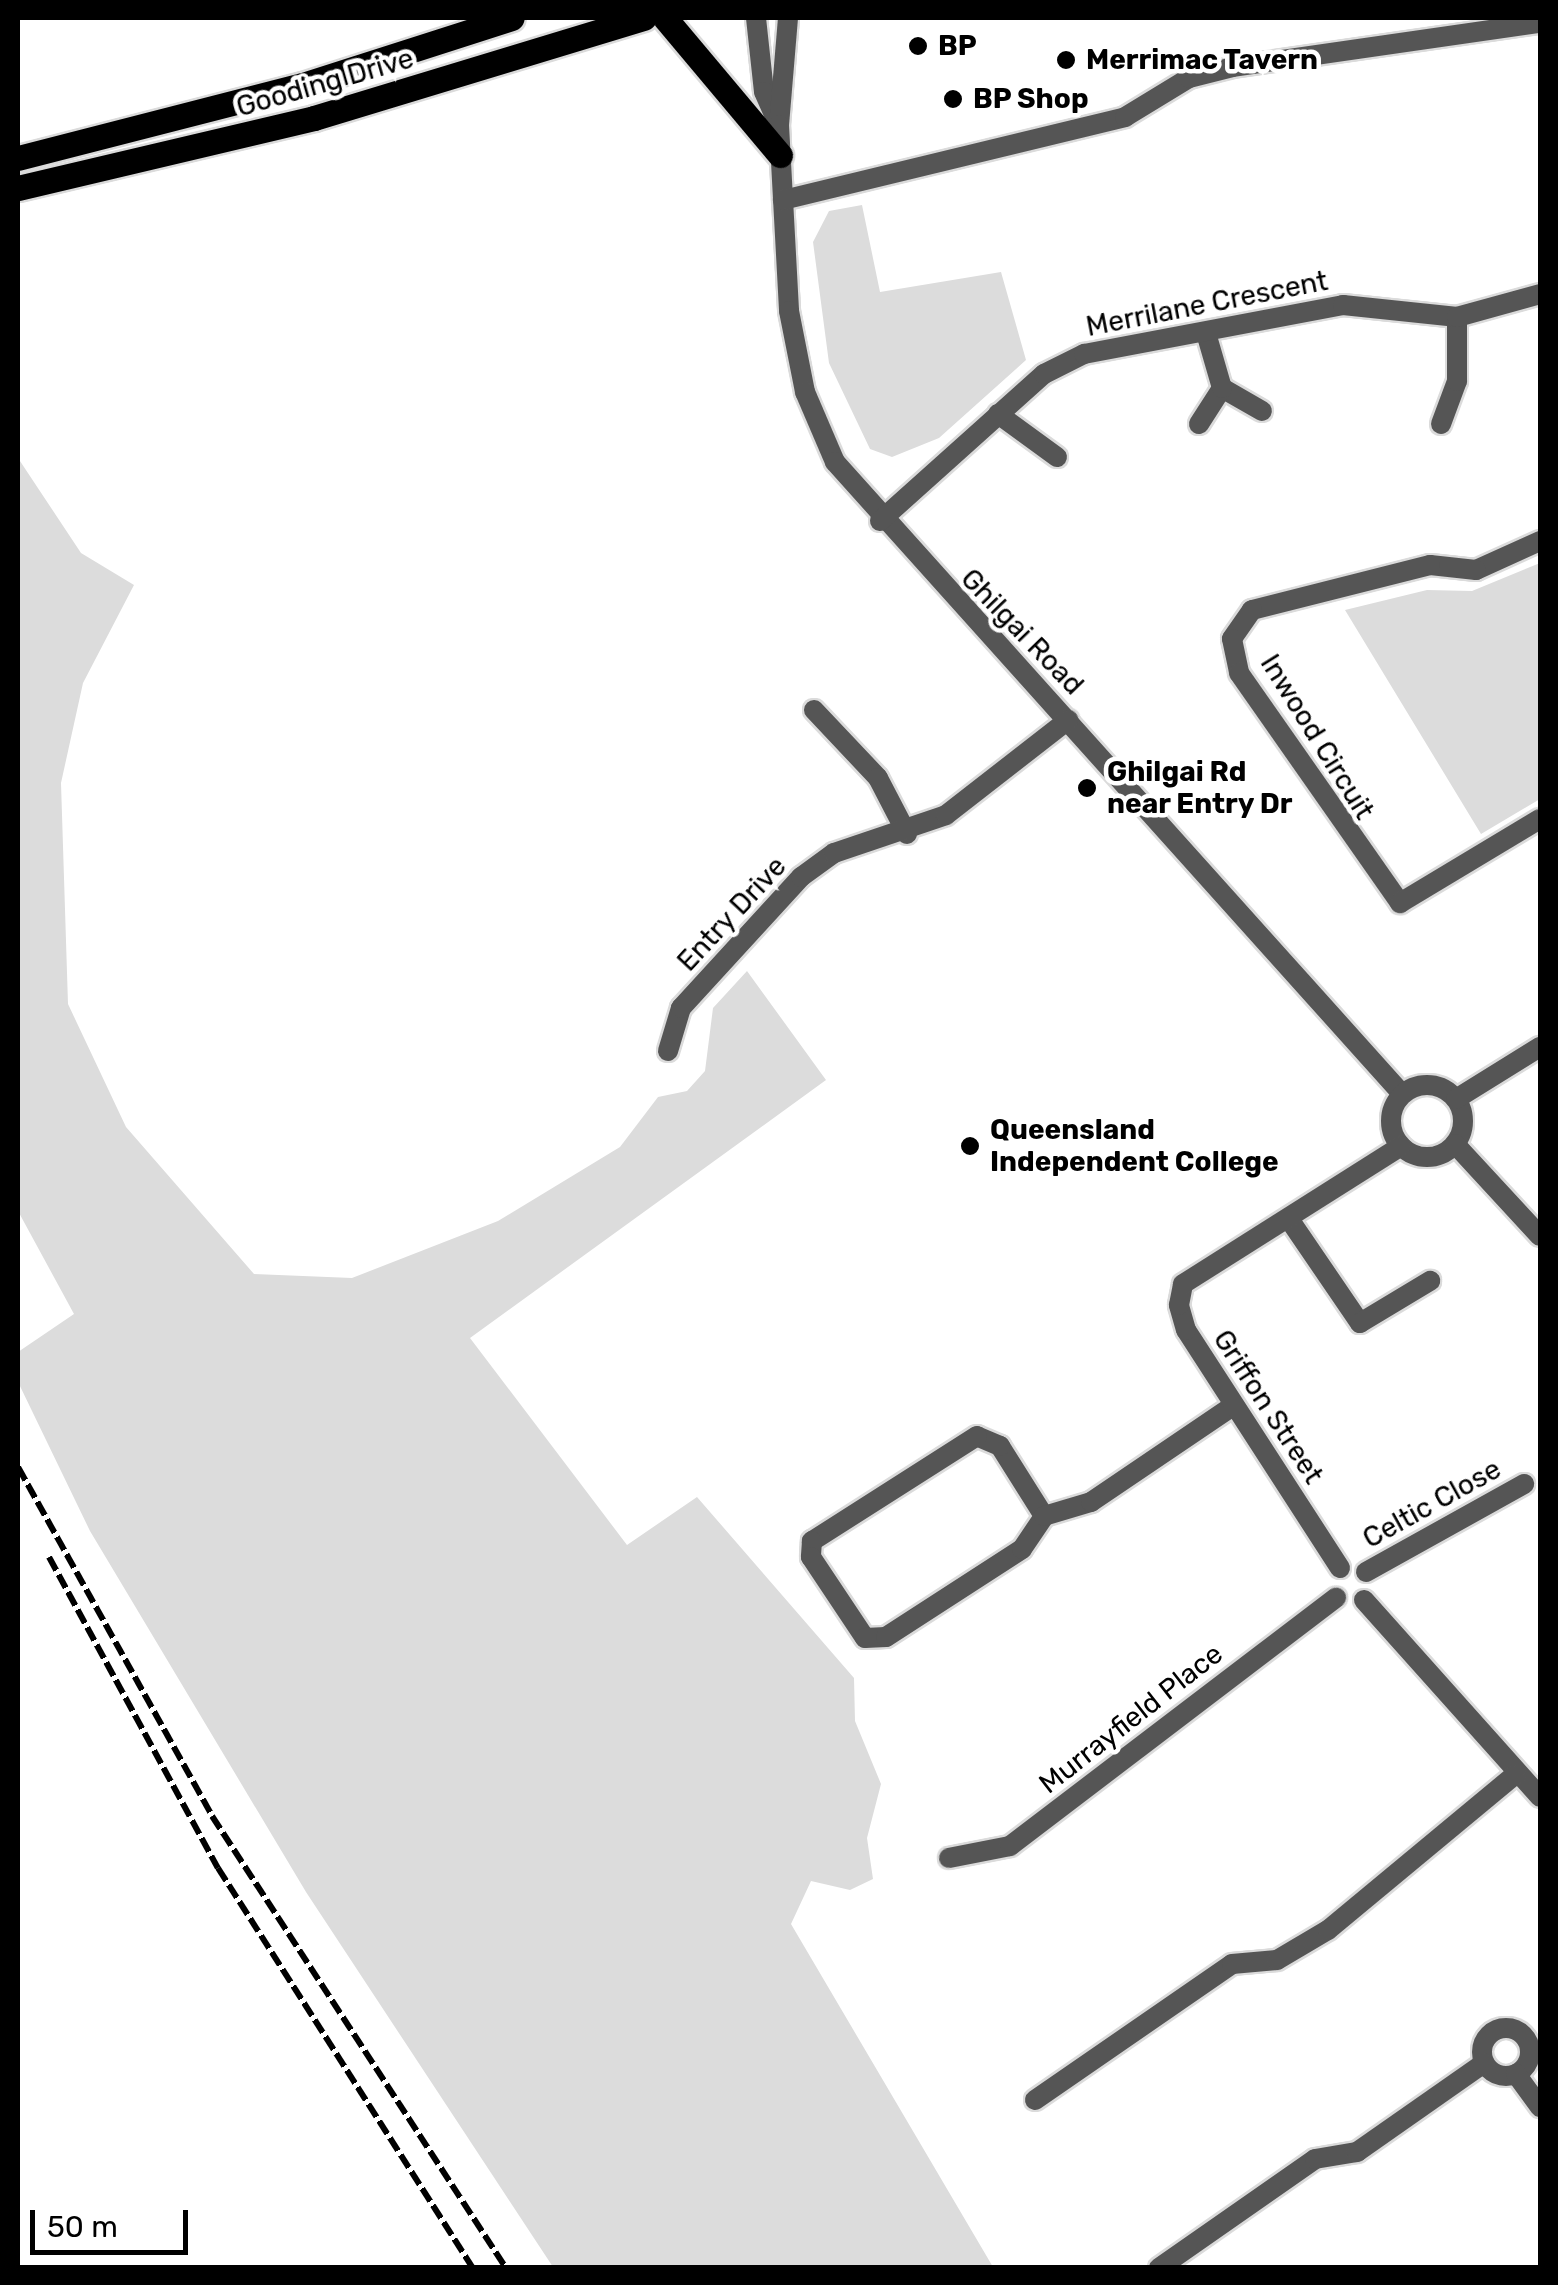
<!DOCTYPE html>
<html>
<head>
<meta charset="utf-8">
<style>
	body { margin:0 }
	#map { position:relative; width:1558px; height:2285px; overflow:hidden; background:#fff; font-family:Rubik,sans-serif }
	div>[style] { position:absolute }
	.green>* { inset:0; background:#dcdcdc }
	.roads { filter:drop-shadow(2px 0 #dbdbdb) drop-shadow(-2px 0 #dbdbdb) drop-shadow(0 2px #dbdbdb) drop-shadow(0 -2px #dbdbdb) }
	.minor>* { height:20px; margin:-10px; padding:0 10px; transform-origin:10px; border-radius:10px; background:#555 }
	.minor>.ring { margin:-10px; padding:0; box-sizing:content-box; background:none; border:20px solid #555; border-radius:50% }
	.primary>* { height:25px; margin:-12.5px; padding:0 12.5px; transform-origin:12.5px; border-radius:12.5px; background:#000 }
	.rail>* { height:6px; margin-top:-3px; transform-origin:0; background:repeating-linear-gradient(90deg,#000 0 15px,transparent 0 20px) }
	.dots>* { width:28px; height:28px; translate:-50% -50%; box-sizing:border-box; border:5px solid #fff; border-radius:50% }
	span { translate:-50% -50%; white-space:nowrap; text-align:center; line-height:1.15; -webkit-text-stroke:9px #fff; paint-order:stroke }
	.poi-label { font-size:28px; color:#000; font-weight:700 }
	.left { translate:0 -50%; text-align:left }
	.street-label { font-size:28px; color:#000 }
	.frame { position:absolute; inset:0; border:20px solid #000; pointer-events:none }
	.scale { position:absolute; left:30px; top:2210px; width:158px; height:45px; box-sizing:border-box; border:5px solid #000; border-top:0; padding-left:12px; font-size:30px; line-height:35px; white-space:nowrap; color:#000; -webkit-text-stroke:8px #fff; paint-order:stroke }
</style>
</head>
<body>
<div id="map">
	<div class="green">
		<i style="clip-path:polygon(862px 205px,880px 292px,1001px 272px,1026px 360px,939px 438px,892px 457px,870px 449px,829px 363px,813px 242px,829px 211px)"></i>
		<i style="clip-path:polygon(18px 458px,81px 553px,134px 585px,83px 683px,61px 783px,68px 1004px,126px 1127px,254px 1274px,352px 1278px,498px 1221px,620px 1147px,658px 1097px,687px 1091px,705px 1071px,713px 1008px,747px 971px,826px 1080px,470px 1338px,627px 1545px,697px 1497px,854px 1678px,855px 1721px,881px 1784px,867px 1838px,873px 1879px,850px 1890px,811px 1881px,791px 1924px,993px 2267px,553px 2267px,306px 1892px,90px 1531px,18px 1382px,18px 1352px,74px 1314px,18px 1211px)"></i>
		<i style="clip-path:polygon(1540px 563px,1540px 799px,1481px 834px,1345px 610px,1427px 590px,1472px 591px)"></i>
	</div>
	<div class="roads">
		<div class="minor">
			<i style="left:756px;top:18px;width:74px;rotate:83.8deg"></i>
			<i style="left:764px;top:92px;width:36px;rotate:66deg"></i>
			<i style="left:788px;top:18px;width:107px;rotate:94.8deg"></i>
			<i style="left:779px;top:125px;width:186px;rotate:86.9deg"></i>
			<i style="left:789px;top:311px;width:83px;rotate:78.8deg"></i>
			<i style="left:805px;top:392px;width:76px;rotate:66.8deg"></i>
			<i style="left:835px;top:462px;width:849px;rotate:48.1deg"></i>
			<i style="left:783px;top:200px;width:352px;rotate:-13.6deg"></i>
			<i style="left:1125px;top:117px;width:75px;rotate:-31.4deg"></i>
			<i style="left:1189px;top:78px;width:45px;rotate:-14deg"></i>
			<i style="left:1233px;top:67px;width:310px;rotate:-8.2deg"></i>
			<i style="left:1222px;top:388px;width:46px;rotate:29.9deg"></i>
			<i style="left:998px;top:414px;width:73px;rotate:36.1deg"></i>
			<i style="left:1199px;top:424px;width:43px;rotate:-57.4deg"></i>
			<i style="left:1222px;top:388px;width:57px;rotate:-106.2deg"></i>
			<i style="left:1441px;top:424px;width:46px;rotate:-69.6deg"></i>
			<i style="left:1457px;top:381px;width:64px;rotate:-90deg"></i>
			<i style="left:880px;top:521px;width:220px;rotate:-41.9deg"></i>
			<i style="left:1044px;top:374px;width:45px;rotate:-26.6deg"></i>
			<i style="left:1084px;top:354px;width:264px;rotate:-10.7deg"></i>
			<i style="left:1343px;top:305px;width:115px;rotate:6deg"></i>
			<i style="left:1457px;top:317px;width:86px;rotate:-15.5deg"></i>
			<i style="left:1540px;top:541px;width:70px;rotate:155.6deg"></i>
			<i style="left:1476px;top:570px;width:46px;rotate:-173.8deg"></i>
			<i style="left:1430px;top:565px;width:184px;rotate:165.8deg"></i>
			<i style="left:1252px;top:610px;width:35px;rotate:125deg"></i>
			<i style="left:1232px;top:639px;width:35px;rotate:78deg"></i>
			<i style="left:1239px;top:673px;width:281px;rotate:55deg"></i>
			<i style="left:1400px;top:903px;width:163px;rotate:-31deg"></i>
			<i style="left:814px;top:710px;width:93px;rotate:46.7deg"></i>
			<i style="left:878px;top:778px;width:63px;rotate:62.6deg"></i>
			<i style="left:668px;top:1051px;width:45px;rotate:-73.2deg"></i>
			<i style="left:681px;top:1008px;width:178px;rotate:-47.5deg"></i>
			<i style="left:801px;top:877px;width:41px;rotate:-36deg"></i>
			<i style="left:834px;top:853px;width:118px;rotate:-18.7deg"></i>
			<i style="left:946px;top:815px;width:155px;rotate:-37.9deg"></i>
			<i class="ring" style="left:1391px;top:1085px;width:52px;height:52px"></i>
			<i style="left:1456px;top:1099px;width:99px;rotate:-31.8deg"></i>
			<i style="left:1455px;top:1144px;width:125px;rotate:47.3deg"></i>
			<i style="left:1289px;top:1219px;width:126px;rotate:55.7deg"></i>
			<i style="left:1360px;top:1323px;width:82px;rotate:-31deg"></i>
			<i style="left:1044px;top:1516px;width:83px;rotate:-122.2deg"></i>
			<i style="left:1000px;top:1446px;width:25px;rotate:-157deg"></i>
			<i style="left:977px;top:1436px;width:196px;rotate:147.5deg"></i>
			<i style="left:812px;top:1541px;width:16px;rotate:94deg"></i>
			<i style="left:811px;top:1557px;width:97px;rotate:56.3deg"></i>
			<i style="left:865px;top:1638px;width:21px;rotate:-3deg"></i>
			<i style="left:886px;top:1637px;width:162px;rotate:-32.9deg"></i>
			<i style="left:1022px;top:1549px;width:40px;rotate:-56deg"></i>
			<i style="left:1044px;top:1516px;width:49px;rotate:-16.6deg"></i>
			<i style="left:1091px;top:1502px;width:171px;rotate:-34.1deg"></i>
			<i style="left:1340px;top:1568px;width:283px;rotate:-122.9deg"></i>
			<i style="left:1186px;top:1330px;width:26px;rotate:-106deg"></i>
			<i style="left:1179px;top:1305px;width:21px;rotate:-79deg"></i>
			<i style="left:1183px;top:1284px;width:258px;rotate:-32.3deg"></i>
			<i style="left:1366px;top:1572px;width:181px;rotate:-29.1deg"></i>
			<i style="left:1364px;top:1600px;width:264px;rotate:48.2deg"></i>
			<i style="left:949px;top:1858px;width:62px;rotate:-11.1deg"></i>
			<i style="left:1010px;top:1846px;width:410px;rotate:-37.3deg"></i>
			<i class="ring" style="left:1482px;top:2028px;width:28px;height:28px"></i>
			<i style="left:1516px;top:2074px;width:41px;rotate:54deg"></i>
			<i style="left:1035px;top:2100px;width:239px;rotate:-34.6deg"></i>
			<i style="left:1232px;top:1964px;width:45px;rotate:-5.1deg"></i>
			<i style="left:1277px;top:1960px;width:59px;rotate:-30.5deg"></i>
			<i style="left:1328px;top:1930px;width:243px;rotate:-39.7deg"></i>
			<i style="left:1159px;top:2268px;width:190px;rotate:-34.9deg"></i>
			<i style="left:1315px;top:2159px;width:43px;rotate:-9.5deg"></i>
			<i style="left:1357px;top:2152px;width:155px;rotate:-35deg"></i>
		</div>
		<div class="primary">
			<i style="left:665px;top:18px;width:179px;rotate:50deg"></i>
			<i style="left:18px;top:158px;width:294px;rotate:-14.4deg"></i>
			<i style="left:303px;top:85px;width:219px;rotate:-17.8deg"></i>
			<i style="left:18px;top:188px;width:304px;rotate:-13.3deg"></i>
			<i style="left:314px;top:118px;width:345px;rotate:-16.9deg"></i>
		</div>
	</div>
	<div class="rail">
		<i style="left:18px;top:1467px;width:399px;rotate:60.9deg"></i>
		<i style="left:212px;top:1816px;width:539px;rotate:56.96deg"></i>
		<i style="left:49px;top:1557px;width:354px;rotate:61.5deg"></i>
		<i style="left:218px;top:1868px;width:474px;rotate:57.5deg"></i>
	</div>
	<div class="dots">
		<i style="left:918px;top:46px;background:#000"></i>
		<i style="left:1066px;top:60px;background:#000"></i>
		<i style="left:953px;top:99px;background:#000"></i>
		<i style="left:1087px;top:788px;background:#000"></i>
		<i style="left:970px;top:1146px;background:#000"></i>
	</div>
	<div class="poi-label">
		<span class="left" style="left:938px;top:46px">BP</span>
		<span class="left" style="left:1086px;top:60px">Merrimac Tavern</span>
		<span class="left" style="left:973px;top:99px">BP Shop</span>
		<span class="left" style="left:1107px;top:788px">Ghilgai Rd<br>near Entry Dr</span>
		<span class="left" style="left:990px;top:1146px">Queensland<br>Independent College</span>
	</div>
	<div class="street-label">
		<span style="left:325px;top:83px;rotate:-16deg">Gooding Drive</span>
		<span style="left:1207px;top:304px;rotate:-11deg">Merrilane Crescent</span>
		<span style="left:1022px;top:632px;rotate:46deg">Ghilgai Road</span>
		<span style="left:1317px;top:737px;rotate:58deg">Inwood Circuit</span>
		<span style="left:732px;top:914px;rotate:-47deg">Entry Drive</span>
		<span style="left:1268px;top:1407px;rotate:57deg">Griffon Street</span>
		<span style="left:1432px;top:1504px;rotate:-29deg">Celtic Close</span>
		<span style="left:1131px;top:1719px;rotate:-38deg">Murrayfield Place</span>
	</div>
	<div class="frame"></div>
	<div class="scale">50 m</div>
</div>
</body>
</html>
